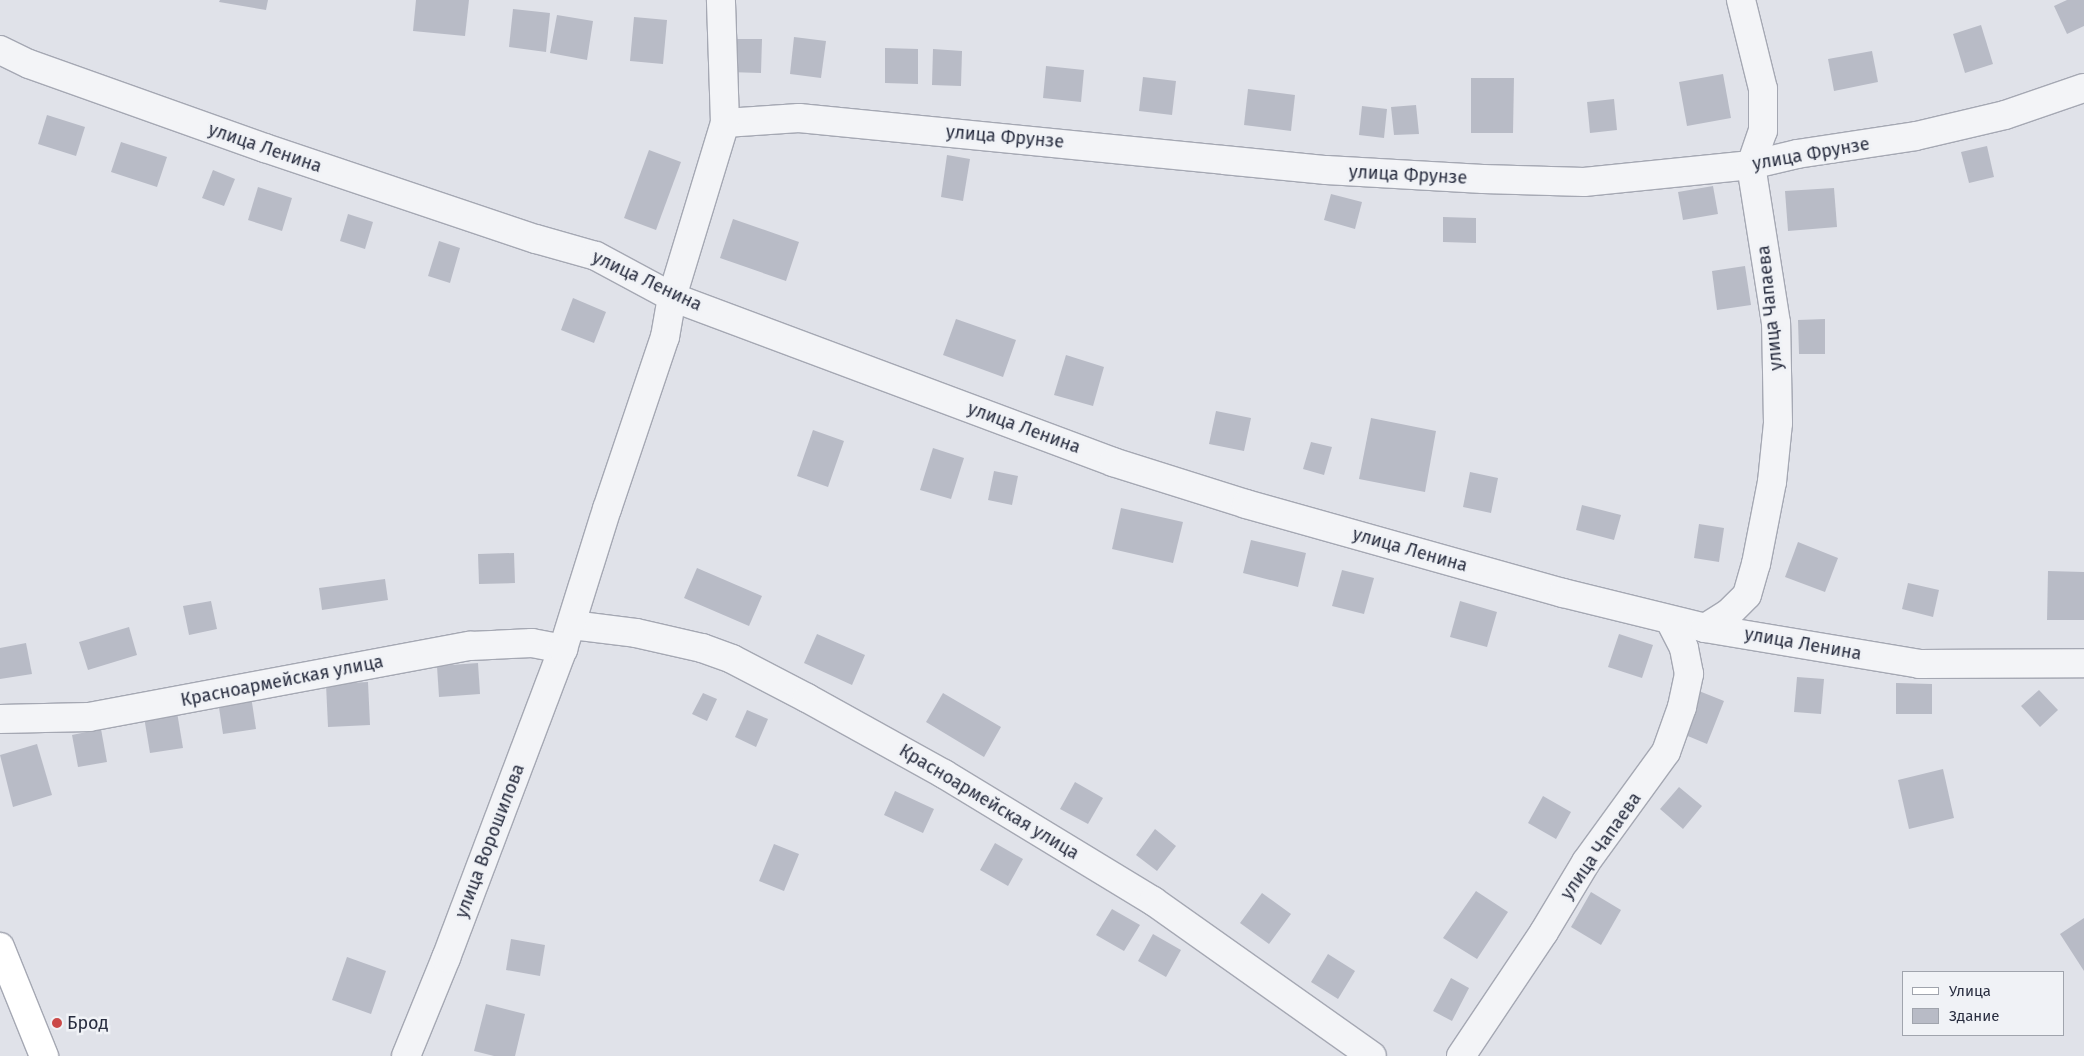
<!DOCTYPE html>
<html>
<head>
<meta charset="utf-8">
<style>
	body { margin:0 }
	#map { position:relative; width:2084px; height:1056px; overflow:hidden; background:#e0e2e9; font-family:"Fira Sans",sans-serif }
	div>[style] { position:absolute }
	.building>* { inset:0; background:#b8bbc6 }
	.roads { filter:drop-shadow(1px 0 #a5a8b3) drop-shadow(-1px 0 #a5a8b3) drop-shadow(0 1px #a5a8b3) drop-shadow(0 -1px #a5a8b3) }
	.minor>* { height:28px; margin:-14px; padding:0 14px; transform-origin:14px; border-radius:14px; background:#f3f4f7 }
	.major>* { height:28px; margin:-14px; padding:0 14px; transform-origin:14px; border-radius:14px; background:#fff }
	.dots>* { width:14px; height:14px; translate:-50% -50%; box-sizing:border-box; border:2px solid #f0f2f6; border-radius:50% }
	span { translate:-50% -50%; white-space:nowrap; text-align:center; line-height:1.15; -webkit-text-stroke:5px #f0f2f6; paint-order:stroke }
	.street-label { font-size:18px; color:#292e40 }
	.poi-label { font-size:18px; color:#292e40 }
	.left { translate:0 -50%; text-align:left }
	.legend { position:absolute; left:1902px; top:971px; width:162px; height:65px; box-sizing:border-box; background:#f0f2f6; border:1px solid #a0a4ad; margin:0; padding:6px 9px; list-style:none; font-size:15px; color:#292e40 }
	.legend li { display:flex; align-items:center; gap:10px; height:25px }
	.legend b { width:25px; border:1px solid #a0a4ad }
</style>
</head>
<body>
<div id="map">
	<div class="building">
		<i style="clip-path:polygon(220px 0,268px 0,266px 10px,219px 2px)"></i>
		<i style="clip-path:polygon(416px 0,469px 0,465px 36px,413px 31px)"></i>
		<i style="clip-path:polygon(2067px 0,2084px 0,2084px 26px,2067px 34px,2054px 6px)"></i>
		<i style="clip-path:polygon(513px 9px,550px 13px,546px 52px,509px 47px)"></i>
		<i style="clip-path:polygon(557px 15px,593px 21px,587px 60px,550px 53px)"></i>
		<i style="clip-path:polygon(634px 17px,667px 20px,663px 64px,630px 61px)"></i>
		<i style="clip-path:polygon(1981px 25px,1993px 64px,1965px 73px,1953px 34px)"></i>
		<i style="clip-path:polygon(794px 37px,826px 41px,821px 78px,790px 74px)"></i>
		<i style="clip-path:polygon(729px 39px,762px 39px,761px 73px,728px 72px)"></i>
		<i style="clip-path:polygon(885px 48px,918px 49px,918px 84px,885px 83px)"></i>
		<i style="clip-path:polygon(933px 49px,962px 51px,961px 86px,932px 85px)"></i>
		<i style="clip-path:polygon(1872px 51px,1878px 82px,1834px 91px,1828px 59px)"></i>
		<i style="clip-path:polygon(1046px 66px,1084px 70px,1081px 102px,1043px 98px)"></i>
		<i style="clip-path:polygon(1723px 74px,1731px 118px,1687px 126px,1679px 82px)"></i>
		<i style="clip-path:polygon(1143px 77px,1176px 81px,1172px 115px,1139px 111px)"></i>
		<i style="clip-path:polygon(1471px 78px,1514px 78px,1513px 133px,1471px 133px)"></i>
		<i style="clip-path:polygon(1248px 89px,1295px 95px,1291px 131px,1244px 125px)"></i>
		<i style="clip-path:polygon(1614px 99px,1617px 130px,1590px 133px,1587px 102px)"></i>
		<i style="clip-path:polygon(1416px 105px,1419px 134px,1394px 135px,1391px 107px)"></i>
		<i style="clip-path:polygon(1362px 106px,1387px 109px,1384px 138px,1359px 135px)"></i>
		<i style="clip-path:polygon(47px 115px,85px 127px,76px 156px,38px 144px)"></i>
		<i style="clip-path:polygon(121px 142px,167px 157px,157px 187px,111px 172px)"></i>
		<i style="clip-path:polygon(1987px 146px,1994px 177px,1969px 183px,1961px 152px)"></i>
		<i style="clip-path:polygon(649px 150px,681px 162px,656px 230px,624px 218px)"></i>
		<i style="clip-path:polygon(947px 155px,970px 159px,963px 201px,941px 197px)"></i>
		<i style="clip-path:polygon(213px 170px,235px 179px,224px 206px,202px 198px)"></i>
		<i style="clip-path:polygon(1713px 186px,1718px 214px,1683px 220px,1678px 192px)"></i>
		<i style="clip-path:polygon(258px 187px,292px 198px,282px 231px,248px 220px)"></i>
		<i style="clip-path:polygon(1834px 188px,1837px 227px,1788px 231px,1785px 191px)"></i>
		<i style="clip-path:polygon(1331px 194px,1362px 202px,1355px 229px,1324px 220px)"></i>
		<i style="clip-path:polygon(348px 214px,373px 222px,365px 249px,340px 241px)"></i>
		<i style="clip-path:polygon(1443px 217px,1476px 218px,1476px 243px,1443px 242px)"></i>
		<i style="clip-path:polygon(733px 219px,799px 242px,786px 281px,720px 258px)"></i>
		<i style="clip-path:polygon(439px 241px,460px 248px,450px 283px,428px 276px)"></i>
		<i style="clip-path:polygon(1745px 266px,1751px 305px,1717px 310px,1712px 271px)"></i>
		<i style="clip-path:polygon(573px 298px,606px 312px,594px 343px,561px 330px)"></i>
		<i style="clip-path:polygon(956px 319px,1016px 340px,1003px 377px,943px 355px)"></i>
		<i style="clip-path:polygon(1825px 319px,1825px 354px,1799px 354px,1798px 320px)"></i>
		<i style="clip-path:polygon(1066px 355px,1104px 367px,1093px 406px,1054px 395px)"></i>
		<i style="clip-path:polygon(1216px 411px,1251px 418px,1244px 451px,1209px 444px)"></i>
		<i style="clip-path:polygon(1371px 418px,1436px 431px,1425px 492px,1359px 479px)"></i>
		<i style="clip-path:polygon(813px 430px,844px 441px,828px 487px,797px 476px)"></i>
		<i style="clip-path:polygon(1311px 442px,1332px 447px,1324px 475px,1303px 469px)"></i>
		<i style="clip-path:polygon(933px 448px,964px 458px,951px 499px,920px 490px)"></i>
		<i style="clip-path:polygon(994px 471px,1018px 476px,1012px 505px,988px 500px)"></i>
		<i style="clip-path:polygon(1470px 472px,1498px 478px,1491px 513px,1463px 507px)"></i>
		<i style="clip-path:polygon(1582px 505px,1621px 515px,1614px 540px,1576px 530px)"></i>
		<i style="clip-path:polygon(1121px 508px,1183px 522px,1173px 563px,1112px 549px)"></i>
		<i style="clip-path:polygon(1699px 524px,1724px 528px,1719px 562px,1694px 558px)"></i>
		<i style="clip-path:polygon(1251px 540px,1306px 553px,1298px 587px,1243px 573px)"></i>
		<i style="clip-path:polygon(1798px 542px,1838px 558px,1825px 592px,1785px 577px)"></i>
		<i style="clip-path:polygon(514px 553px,515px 583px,479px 584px,478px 554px)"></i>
		<i style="clip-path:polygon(697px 568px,762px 596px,749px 626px,684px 598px)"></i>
		<i style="clip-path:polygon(1342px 570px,1374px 578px,1364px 614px,1332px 606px)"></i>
		<i style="clip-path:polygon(2048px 571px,2084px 572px,2084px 620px,2047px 620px)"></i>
		<i style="clip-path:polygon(385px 579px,388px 600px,322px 610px,319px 588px)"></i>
		<i style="clip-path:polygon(1908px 583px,1939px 590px,1933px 617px,1902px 609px)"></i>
		<i style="clip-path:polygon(211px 601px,217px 629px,189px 635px,183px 606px)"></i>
		<i style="clip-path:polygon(1460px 601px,1497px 612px,1487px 647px,1450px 637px)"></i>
		<i style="clip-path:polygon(129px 627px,137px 655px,88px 670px,79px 642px)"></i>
		<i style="clip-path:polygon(817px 634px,865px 655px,852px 685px,804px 663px)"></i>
		<i style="clip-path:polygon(1619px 634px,1653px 645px,1642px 678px,1608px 667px)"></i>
		<i style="clip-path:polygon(26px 643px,32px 674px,0 679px,0 648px)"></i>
		<i style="clip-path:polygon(478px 663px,480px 694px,439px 697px,437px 666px)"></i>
		<i style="clip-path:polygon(1797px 677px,1824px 679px,1821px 714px,1794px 712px)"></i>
		<i style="clip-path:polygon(368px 682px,370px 725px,328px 727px,326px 684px)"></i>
		<i style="clip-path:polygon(1896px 683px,1932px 684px,1932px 714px,1896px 714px)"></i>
		<i style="clip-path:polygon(2039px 690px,2058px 710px,2040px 727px,2021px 706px)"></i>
		<i style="clip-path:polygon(1699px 691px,1724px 701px,1707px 744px,1683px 734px)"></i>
		<i style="clip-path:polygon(703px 693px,717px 699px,707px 721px,692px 714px)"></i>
		<i style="clip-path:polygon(943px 693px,1001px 727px,984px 757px,926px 722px)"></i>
		<i style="clip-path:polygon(251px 696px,256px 729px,223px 734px,218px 701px)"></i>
		<i style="clip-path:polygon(747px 710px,768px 719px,756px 747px,735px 737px)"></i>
		<i style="clip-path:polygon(177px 712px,183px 748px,150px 753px,144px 717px)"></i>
		<i style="clip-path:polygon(101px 729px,107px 762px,78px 767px,72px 735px)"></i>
		<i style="clip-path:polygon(37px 744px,52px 795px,13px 807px,0 755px)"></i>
		<i style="clip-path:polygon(1943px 769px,1954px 818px,1909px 829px,1898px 780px)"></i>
		<i style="clip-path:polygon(1075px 782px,1103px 798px,1088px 824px,1060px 809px)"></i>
		<i style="clip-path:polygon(1679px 787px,1702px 806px,1683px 829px,1660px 809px)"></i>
		<i style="clip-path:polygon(895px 791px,934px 809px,923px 833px,884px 815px)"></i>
		<i style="clip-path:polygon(1543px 796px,1571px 812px,1556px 839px,1528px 823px)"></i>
		<i style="clip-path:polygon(1155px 829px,1176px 846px,1157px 871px,1136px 855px)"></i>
		<i style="clip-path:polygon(995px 843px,1023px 859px,1008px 886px,980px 870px)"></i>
		<i style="clip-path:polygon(774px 844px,799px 854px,784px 891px,759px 881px)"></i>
		<i style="clip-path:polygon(1476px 891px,1508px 912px,1477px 959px,1443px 938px)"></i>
		<i style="clip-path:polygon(1591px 892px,1621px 910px,1601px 945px,1571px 927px)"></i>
		<i style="clip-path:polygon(1262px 893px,1291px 914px,1269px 944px,1240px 923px)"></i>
		<i style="clip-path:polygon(1112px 909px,1140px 925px,1124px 951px,1096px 935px)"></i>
		<i style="clip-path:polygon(2084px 918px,2084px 971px,2060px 934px)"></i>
		<i style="clip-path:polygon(1153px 934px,1181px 950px,1166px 977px,1138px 961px)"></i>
		<i style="clip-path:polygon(511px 939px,545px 945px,540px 976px,506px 970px)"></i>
		<i style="clip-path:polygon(1328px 954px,1355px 971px,1338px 999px,1311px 982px)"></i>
		<i style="clip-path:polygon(347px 957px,386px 971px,371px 1014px,332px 1000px)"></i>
		<i style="clip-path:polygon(1451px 978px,1469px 988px,1452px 1021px,1433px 1011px)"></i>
		<i style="clip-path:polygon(486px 1004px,525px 1014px,515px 1056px,494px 1056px,474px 1051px)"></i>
	</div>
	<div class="roads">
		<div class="minor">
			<i style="left:0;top:50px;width:32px;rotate:26deg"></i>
			<i style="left:29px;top:64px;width:251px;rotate:19.6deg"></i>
			<i style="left:265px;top:148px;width:286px;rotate:18.6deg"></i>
			<i style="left:536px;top:239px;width:62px;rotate:15.8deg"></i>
			<i style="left:596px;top:256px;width:86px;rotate:28.3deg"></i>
			<i style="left:672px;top:297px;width:471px;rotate:20.5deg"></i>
			<i style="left:1113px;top:462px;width:139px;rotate:17.5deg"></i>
			<i style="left:1246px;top:504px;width:329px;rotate:15.7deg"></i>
			<i style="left:1563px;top:593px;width:146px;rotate:13.8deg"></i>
			<i style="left:1705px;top:628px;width:217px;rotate:9.5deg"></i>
			<i style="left:1919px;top:664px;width:165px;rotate:-0.3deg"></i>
			<i style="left:725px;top:123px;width:74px;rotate:-3.9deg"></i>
			<i style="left:799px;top:118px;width:530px;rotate:5.64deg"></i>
			<i style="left:1326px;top:170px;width:157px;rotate:3.3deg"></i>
			<i style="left:1483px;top:179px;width:101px;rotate:1.7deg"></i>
			<i style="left:1584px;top:182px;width:168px;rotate:-5.8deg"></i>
			<i style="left:1751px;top:165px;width:47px;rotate:-13.4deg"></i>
			<i style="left:1797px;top:154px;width:120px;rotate:-8.6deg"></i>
			<i style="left:1916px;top:136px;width:91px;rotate:-13.3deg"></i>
			<i style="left:2005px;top:115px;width:83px;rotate:-18.9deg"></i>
			<i style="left:572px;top:625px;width:64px;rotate:7.1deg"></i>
			<i style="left:636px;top:633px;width:68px;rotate:12.8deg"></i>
			<i style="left:702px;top:648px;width:32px;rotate:20deg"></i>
			<i style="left:732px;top:659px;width:85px;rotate:27.5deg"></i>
			<i style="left:807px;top:698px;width:157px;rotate:29deg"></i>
			<i style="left:944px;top:774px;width:245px;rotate:31.3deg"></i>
			<i style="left:1153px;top:901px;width:268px;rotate:35.3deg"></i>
			<i style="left:1705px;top:628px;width:28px;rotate:-32deg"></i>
			<i style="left:1729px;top:613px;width:25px;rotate:-45deg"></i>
			<i style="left:1747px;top:595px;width:32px;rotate:-74deg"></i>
			<i style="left:1756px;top:564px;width:84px;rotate:-79deg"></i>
			<i style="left:1772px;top:482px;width:59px;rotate:-84.2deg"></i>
			<i style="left:1778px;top:423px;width:100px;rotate:-91.1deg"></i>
			<i style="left:1776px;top:323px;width:160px;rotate:-99deg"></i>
			<i style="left:1751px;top:165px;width:36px;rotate:-71deg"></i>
			<i style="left:1763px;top:131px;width:42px;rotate:-90deg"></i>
			<i style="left:1763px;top:89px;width:92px;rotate:-103.9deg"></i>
			<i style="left:0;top:719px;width:89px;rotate:-1.3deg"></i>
			<i style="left:89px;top:717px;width:388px;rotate:-10.6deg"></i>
			<i style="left:470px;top:646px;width:62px;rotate:-2.8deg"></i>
			<i style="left:532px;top:643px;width:32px;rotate:11deg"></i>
			<i style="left:406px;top:1056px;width:106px;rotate:-67.8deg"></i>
			<i style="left:446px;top:958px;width:330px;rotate:-69.3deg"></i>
			<i style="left:563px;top:649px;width:147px;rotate:-72.6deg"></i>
			<i style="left:607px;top:509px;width:182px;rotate:-71.4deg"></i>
			<i style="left:665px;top:337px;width:41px;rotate:-80.1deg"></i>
			<i style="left:672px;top:297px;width:182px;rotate:-73.1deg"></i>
			<i style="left:725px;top:123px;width:123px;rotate:-91.9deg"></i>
			<i style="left:1461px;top:1056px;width:149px;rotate:-56.2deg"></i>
			<i style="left:1544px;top:932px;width:82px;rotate:-59deg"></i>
			<i style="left:1586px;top:862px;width:136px;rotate:-54deg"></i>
			<i style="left:1666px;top:752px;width:48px;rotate:-70.4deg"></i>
			<i style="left:1682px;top:707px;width:34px;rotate:-78deg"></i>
			<i style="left:1689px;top:674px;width:26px;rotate:-101deg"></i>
			<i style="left:1684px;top:648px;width:30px;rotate:-117deg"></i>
		</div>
		<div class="major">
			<i style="left:0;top:947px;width:118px;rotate:68deg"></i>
		</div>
	</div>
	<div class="dots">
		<i style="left:57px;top:1023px;background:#cb4948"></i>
	</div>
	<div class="street-label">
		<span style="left:1005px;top:137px;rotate:5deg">улица Фрунзе</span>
		<span style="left:265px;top:148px;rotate:19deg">улица Ленина</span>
		<span style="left:1811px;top:154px;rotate:-10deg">улица Фрунзе</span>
		<span style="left:1408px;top:175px;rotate:3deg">улица Фрунзе</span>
		<span style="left:647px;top:281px;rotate:25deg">улица Ленина</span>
		<span style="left:1770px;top:308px;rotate:-96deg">улица Чапаева</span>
		<span style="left:1024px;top:428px;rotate:20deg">улица Ленина</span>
		<span style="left:1410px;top:550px;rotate:16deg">улица Ленина</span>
		<span style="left:1803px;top:644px;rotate:10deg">улица Ленина</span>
		<span style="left:282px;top:681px;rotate:-11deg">Красноармейская улица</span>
		<span style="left:989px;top:802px;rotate:31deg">Красноармейская улица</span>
		<span style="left:490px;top:841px;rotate:-69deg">улица Ворошилова</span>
		<span style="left:1601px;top:846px;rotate:-55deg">улица Чапаева</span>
	</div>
	<div class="poi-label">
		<span class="left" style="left:67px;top:1023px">Брод</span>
	</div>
	<ul class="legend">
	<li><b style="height:6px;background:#fff"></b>Улица</li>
	<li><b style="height:14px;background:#b8bbc6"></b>Здание</li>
	</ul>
</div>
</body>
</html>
